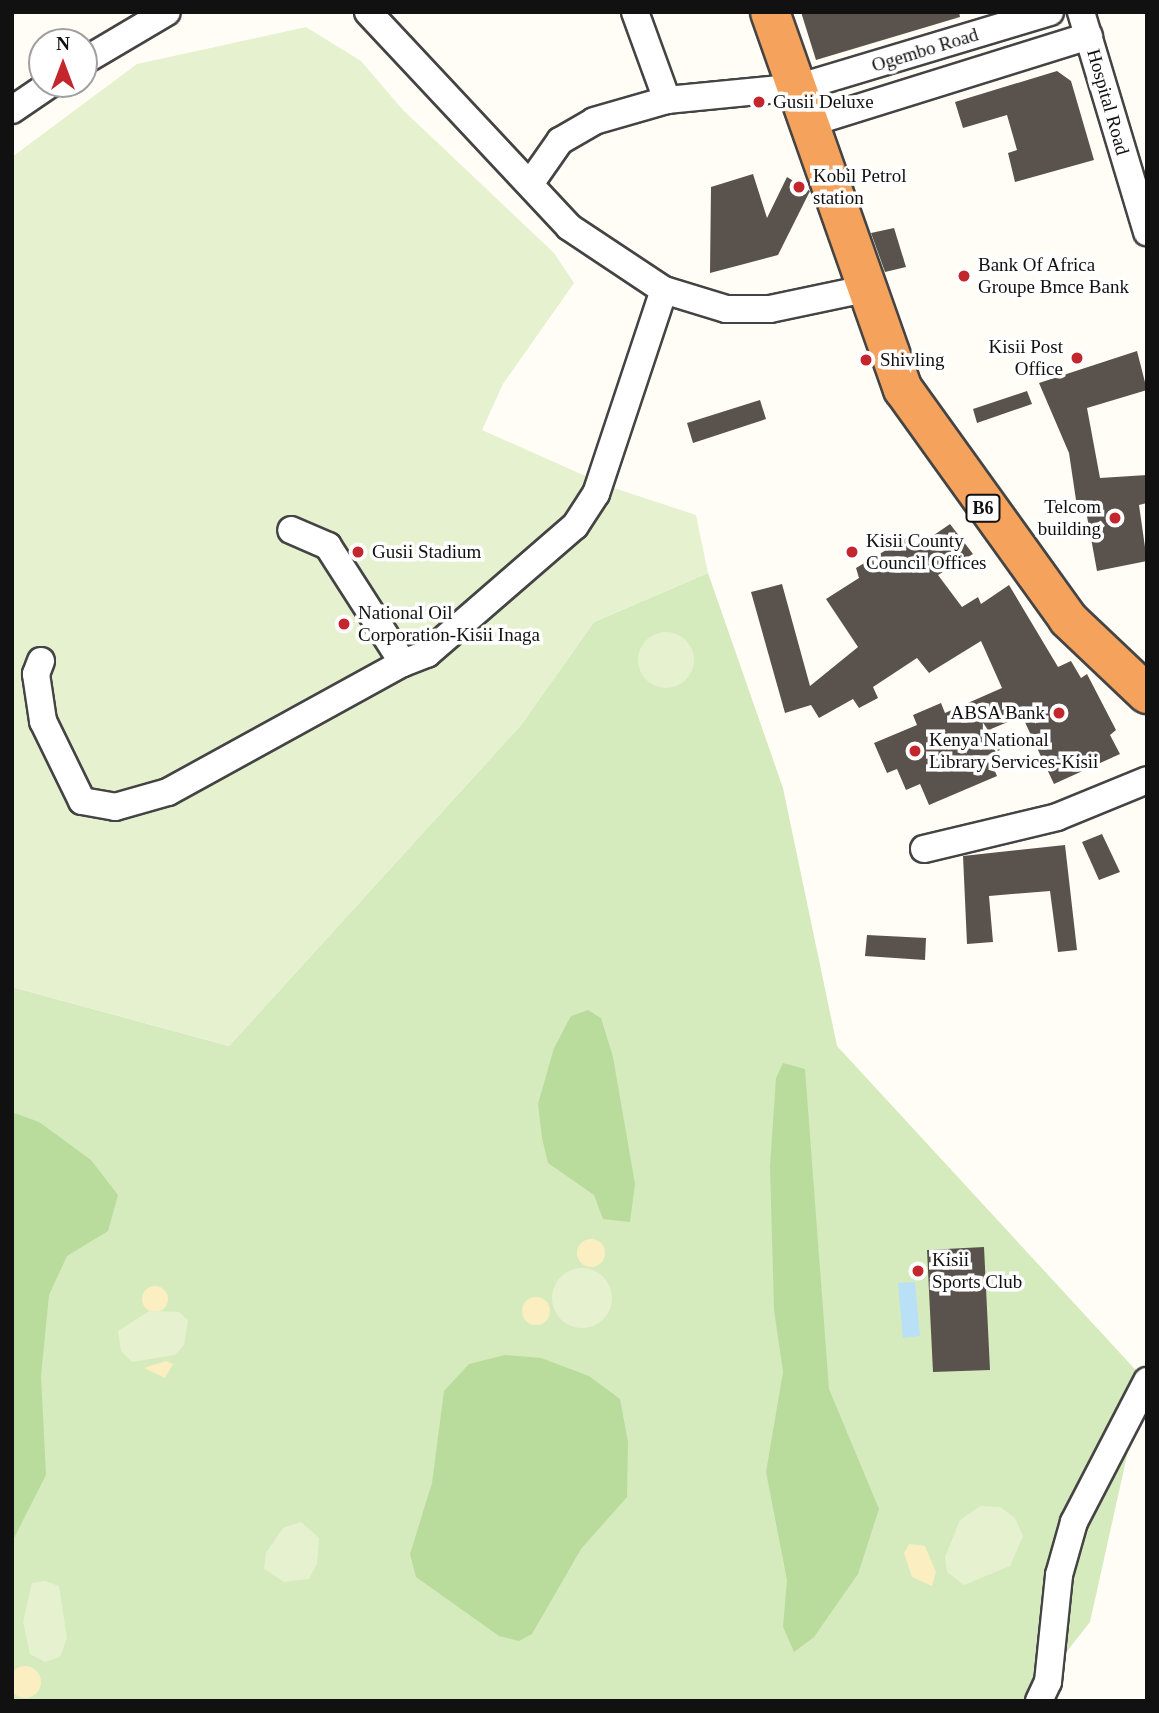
<!DOCTYPE html>
<html>
<head>
<meta charset="utf-8">
<style>
	body { margin:0 }
	#map { position:relative; width:1159px; height:1713px; overflow:hidden; background:#fffdf5; font-family:Georgia,serif }
	div>[style] { position:absolute }
	.green>* { inset:0; background:#d5ebbd }
	.forest>* { inset:0; background:#b9dc9c }
	.sand>* { inset:0; background:#fbeec1 }
	.round { border-radius:50% }
	.pitch>* { inset:0; background:#e6f2cf }
	.water>* { inset:0; background:#b9e0f7 }
	.building>* { inset:0; background:#5a524d }
	.roads { filter:drop-shadow(2px 0 #444) drop-shadow(-2px 0 #444) drop-shadow(0 2px #444) drop-shadow(0 -2px #444) }
	.minor>* { height:26px; margin:-13px; padding:0 13px; transform-origin:13px; border-radius:13px; background:#fff }
	.highway>* { height:38px; margin:-19px; padding:0 19px; transform-origin:19px; border-radius:19px; background:#f5a25d }
	.dots>* { width:19px; height:19px; translate:-50% -50%; box-sizing:border-box; border:4px solid #fff; border-radius:50% }
	span { translate:-50% -50%; white-space:nowrap; text-align:center; line-height:1.15; -webkit-text-stroke:7px #fff; paint-order:stroke }
	.shield-label span { padding:2px 5px; background:#fff; border:2px solid; border-radius:5px; -webkit-text-stroke-width:0 }
	.shield-label { font-size:18px; color:#111; font-weight:700 }
	.street-label { font-size:19px; color:#111 }
	.poi-label { font-size:19px; color:#111 }
	.left { translate:0 -50%; text-align:left }
	.right { translate:-100% -50%; text-align:right }
	.frame { position:absolute; inset:0; border:14px solid #111; pointer-events:none }
	.north { position:absolute; left:28px; top:28px; width:70px; height:70px; box-sizing:border-box; background:#fff; border:2px solid #a0a0a0; border-radius:50%; rotate:0deg; font-size:19px; font-weight:700; line-height:28px; text-align:center; color:#111 }
	.north::after { content:''; display:block; margin:auto; width:24px; height:32px; background:#c4262e; clip-path:polygon(50% 0,100% 100%,50% 72%,0 100%) }
</style>
</head>
<body>
<div id="map">
	<div class="green">
		<i style="clip-path:polygon(708px 573px,783px 788px,837px 1046px,1144px 1379px,1090px 1622px,1028px 1701px,12px 1701px,12px 987px,229px 1046px,521px 725px,594px 622px)"></i>
	</div>
	<div class="forest">
		<i style="clip-path:polygon(588px 1010px,601px 1018px,613px 1057px,635px 1184px,630px 1222px,603px 1219px,594px 1195px,548px 1163px,542px 1138px,538px 1104px,554px 1048px,571px 1016px)"></i>
		<i style="clip-path:polygon(783px 1063px,805px 1069px,829px 1389px,879px 1509px,858px 1574px,814px 1637px,794px 1652px,783px 1627px,787px 1580px,766px 1472px,783px 1372px,774px 1310px,770px 1166px,776px 1078px)"></i>
		<i style="clip-path:polygon(12px 1112px,39px 1122px,91px 1160px,118px 1195px,108px 1231px,67px 1256px,49px 1295px,41px 1376px,46px 1475px,12px 1542px)"></i>
		<i style="clip-path:polygon(505px 1355px,541px 1358px,589px 1376px,620px 1399px,628px 1442px,627px 1497px,581px 1549px,532px 1634px,519px 1641px,499px 1636px,416px 1577px,410px 1554px,432px 1483px,444px 1391px,469px 1364px)"></i>
	</div>
	<div class="sand">
		<i class="round" style="left:577px;top:1239px;width:28px;height:28px"></i>
		<i class="round" style="left:142px;top:1286px;width:26px;height:26px"></i>
		<i class="round" style="left:522px;top:1297px;width:28px;height:28px"></i>
		<i style="clip-path:polygon(166px 1361px,173px 1364px,165px 1378px,144px 1368px)"></i>
		<i style="clip-path:polygon(909px 1544px,925px 1546px,936px 1572px,932px 1586px,912px 1577px,904px 1553px)"></i>
		<i class="round" style="left:9px;top:1666px;width:32px;height:32px"></i>
	</div>
	<div class="pitch">
		<i style="clip-path:polygon(306px 27px,361px 61px,403px 110px,554px 253px,574px 283px,503px 384px,482px 430px,608px 486px,696px 515px,708px 573px,594px 622px,521px 725px,229px 1046px,12px 987px,12px 157px,137px 64px)"></i>
		<i class="round" style="left:638px;top:632px;width:56px;height:56px"></i>
		<i class="round" style="left:552px;top:1268px;width:60px;height:60px"></i>
		<i style="clip-path:polygon(149px 1311px,179px 1312px,188px 1320px,184px 1345px,175px 1355px,132px 1362px,121px 1351px,118px 1331px)"></i>
		<i style="clip-path:polygon(980px 1506px,1000px 1507px,1015px 1518px,1023px 1536px,1010px 1566px,964px 1585px,947px 1572px,945px 1557px,960px 1520px)"></i>
		<i style="clip-path:polygon(301px 1522px,319px 1538px,317px 1564px,309px 1579px,284px 1582px,264px 1569px,266px 1553px,283px 1528px)"></i>
		<i style="clip-path:polygon(45px 1581px,59px 1586px,67px 1638px,60px 1657px,45px 1662px,30px 1654px,23px 1622px,32px 1583px)"></i>
	</div>
	<div class="water">
		<i style="clip-path:polygon(915px 1282px,920px 1336px,903px 1338px,898px 1283px)"></i>
	</div>
	<div class="building">
		<i style="clip-path:polygon(801px 12px,959px 12px,960px 17px,816px 60px)"></i>
		<i style="clip-path:polygon(1057px 71px,1071px 81px,1094px 160px,1015px 182px,1008px 153px,1017px 150px,1007px 115px,963px 128px,955px 102px)"></i>
		<i style="clip-path:polygon(753px 174px,767px 218px,787px 177px,810px 191px,778px 255px,710px 273px,711px 187px)"></i>
		<i style="clip-path:polygon(894px 228px,906px 267px,885px 272px,871px 233px)"></i>
		<i style="clip-path:polygon(1137px 351px,1147px 390px,1087px 408px,1100px 478px,1147px 475px,1147px 503px,1139px 505px,1147px 561px,1097px 571px,1084px 500px,1076px 500px,1069px 453px,1039px 383px)"></i>
		<i style="clip-path:polygon(1027px 391px,1032px 404px,977px 423px,973px 409px)"></i>
		<i style="clip-path:polygon(760px 400px,766px 419px,693px 443px,687px 423px)"></i>
		<i style="clip-path:polygon(950px 524px,973px 554px,938px 575px,962px 607px,978px 597px,981px 604px,1009px 585px,1058px 667px,1071px 661px,1081px 678px,1087px 674px,1116px 730px,1110px 735px,1120px 754px,1054px 784px,1022px 716px,991px 729px,1000px 750px,988px 755px,997px 776px,929px 805px,920px 784px,906px 790px,897px 769px,887px 773px,874px 743px,917px 725px,913px 715px,941px 703px,945px 713px,1002px 688px,981px 641px,929px 673px,917px 658px,873px 687px,878px 698px,859px 708px,853px 699px,819px 718px,811px 705px,785px 713px,751px 592px,782px 584px,810px 686px,858px 647px,826px 599px,859px 578px,856px 568px,908px 537px,918px 546px)"></i>
		<i style="clip-path:polygon(1102px 834px,1120px 872px,1099px 880px,1082px 842px)"></i>
		<i style="clip-path:polygon(1065px 845px,1077px 950px,1058px 952px,1050px 891px,989px 896px,993px 942px,967px 944px,963px 856px)"></i>
		<i style="clip-path:polygon(867px 935px,926px 938px,925px 960px,865px 956px)"></i>
		<i style="clip-path:polygon(984px 1247px,990px 1370px,933px 1372px,927px 1250px)"></i>
	</div>
	<div class="roads">
		<div class="minor">
			<i style="left:368px;top:12px;width:294px;rotate:46.9deg"></i>
			<i style="left:569px;top:227px;width:114px;rotate:33.6deg"></i>
			<i style="left:664px;top:290px;width:65px;rotate:17deg"></i>
			<i style="left:726px;top:309px;width:44px"></i>
			<i style="left:770px;top:309px;width:102px;rotate:-11.9deg"></i>
			<i style="left:635px;top:12px;width:94px;rotate:70deg"></i>
			<i style="left:1081px;top:12px;width:230px;rotate:73.3deg"></i>
			<i style="left:84px;top:61px;width:96px;rotate:-30.6deg"></i>
			<i style="left:12px;top:110px;width:46px;rotate:-34.4deg"></i>
			<i style="left:813px;top:122px;width:289px;rotate:-17.3deg"></i>
			<i style="left:532px;top:181px;width:49px;rotate:-55deg"></i>
			<i style="left:560px;top:141px;width:39px;rotate:-30deg"></i>
			<i style="left:594px;top:121px;width:76px;rotate:-16deg"></i>
			<i style="left:667px;top:100px;width:134px;rotate:-5.6deg"></i>
			<i style="left:800px;top:87px;width:261px;rotate:-16.7deg"></i>
			<i style="left:41px;top:661px;width:14px;rotate:111deg"></i>
			<i style="left:36px;top:674px;width:48px;rotate:81.5deg"></i>
			<i style="left:43px;top:721px;width:89px;rotate:64deg"></i>
			<i style="left:82px;top:801px;width:34px;rotate:10deg"></i>
			<i style="left:115px;top:807px;width:55px;rotate:-15.8deg"></i>
			<i style="left:168px;top:792px;width:268px;rotate:-28.8deg"></i>
			<i style="left:403px;top:663px;width:139px;rotate:-122.7deg"></i>
			<i style="left:328px;top:546px;width:40px;rotate:-156.6deg"></i>
			<i style="left:403px;top:663px;width:26px;rotate:-21deg"></i>
			<i style="left:427px;top:654px;width:196px;rotate:-40.9deg"></i>
			<i style="left:575px;top:526px;width:38px;rotate:-57deg"></i>
			<i style="left:596px;top:494px;width:215px;rotate:-71.6deg"></i>
			<i style="left:924px;top:849px;width:137px;rotate:-13.5deg"></i>
			<i style="left:1057px;top:817px;width:97px;rotate:-22.3deg"></i>
			<i style="left:1039px;top:1701px;width:21px;rotate:-65deg"></i>
			<i style="left:1048px;top:1682px;width:108px;rotate:-84.1deg"></i>
			<i style="left:1059px;top:1575px;width:55px;rotate:-74.2deg"></i>
			<i style="left:1074px;top:1522px;width:159px;rotate:-62.6deg"></i>
		</div>
		<div class="highway">
			<i style="left:770px;top:12px;width:400px;rotate:70.6deg"></i>
			<i style="left:903px;top:389px;width:283px;rotate:54.3deg"></i>
			<i style="left:1068px;top:619px;width:109px;rotate:43.5deg"></i>
		</div>
	</div>
	<div class="dots">
		<i style="left:759px;top:102px;background:#c4262e"></i>
		<i style="left:799px;top:187px;background:#c4262e"></i>
		<i style="left:964px;top:276px;background:#c4262e"></i>
		<i style="left:1077px;top:358px;background:#c4262e"></i>
		<i style="left:866px;top:360px;background:#c4262e"></i>
		<i style="left:1115px;top:518px;background:#c4262e"></i>
		<i style="left:358px;top:552px;background:#c4262e"></i>
		<i style="left:852px;top:552px;background:#c4262e"></i>
		<i style="left:344px;top:624px;background:#c4262e"></i>
		<i style="left:1059px;top:713px;background:#c4262e"></i>
		<i style="left:915px;top:751px;background:#c4262e"></i>
		<i style="left:918px;top:1271px;background:#c4262e"></i>
	</div>
	<div class="shield-label">
		<span style="left:983px;top:508px">B6</span>
	</div>
	<div class="street-label">
		<span style="left:925px;top:50px;rotate:-17deg">Ogembo Road</span>
		<span style="left:1108px;top:102px;rotate:74deg">Hospital Road</span>
	</div>
	<div class="poi-label">
		<span class="left" style="left:773px;top:102px">Gusii Deluxe</span>
		<span class="left" style="left:813px;top:187px">Kobil Petrol<br>station</span>
		<span class="left" style="left:978px;top:276px">Bank Of Africa<br>Groupe Bmce Bank</span>
		<span class="right" style="left:1063px;top:358px">Kisii Post<br>Office</span>
		<span class="left" style="left:880px;top:360px">Shivling</span>
		<span class="right" style="left:1101px;top:518px">Telcom<br>building</span>
		<span class="left" style="left:866px;top:552px">Kisii County<br>Council Offices</span>
		<span class="left" style="left:372px;top:552px">Gusii Stadium</span>
		<span class="left" style="left:358px;top:624px">National Oil<br>Corporation-Kisii Inaga</span>
		<span class="right" style="left:1045px;top:713px">ABSA Bank</span>
		<span class="left" style="left:929px;top:751px">Kenya National<br>Library Services-Kisii</span>
		<span class="left" style="left:932px;top:1271px">Kisii<br>Sports Club</span>
	</div>
	<div class="frame"></div>
	<div class="north">N</div>
</div>
</body>
</html>
